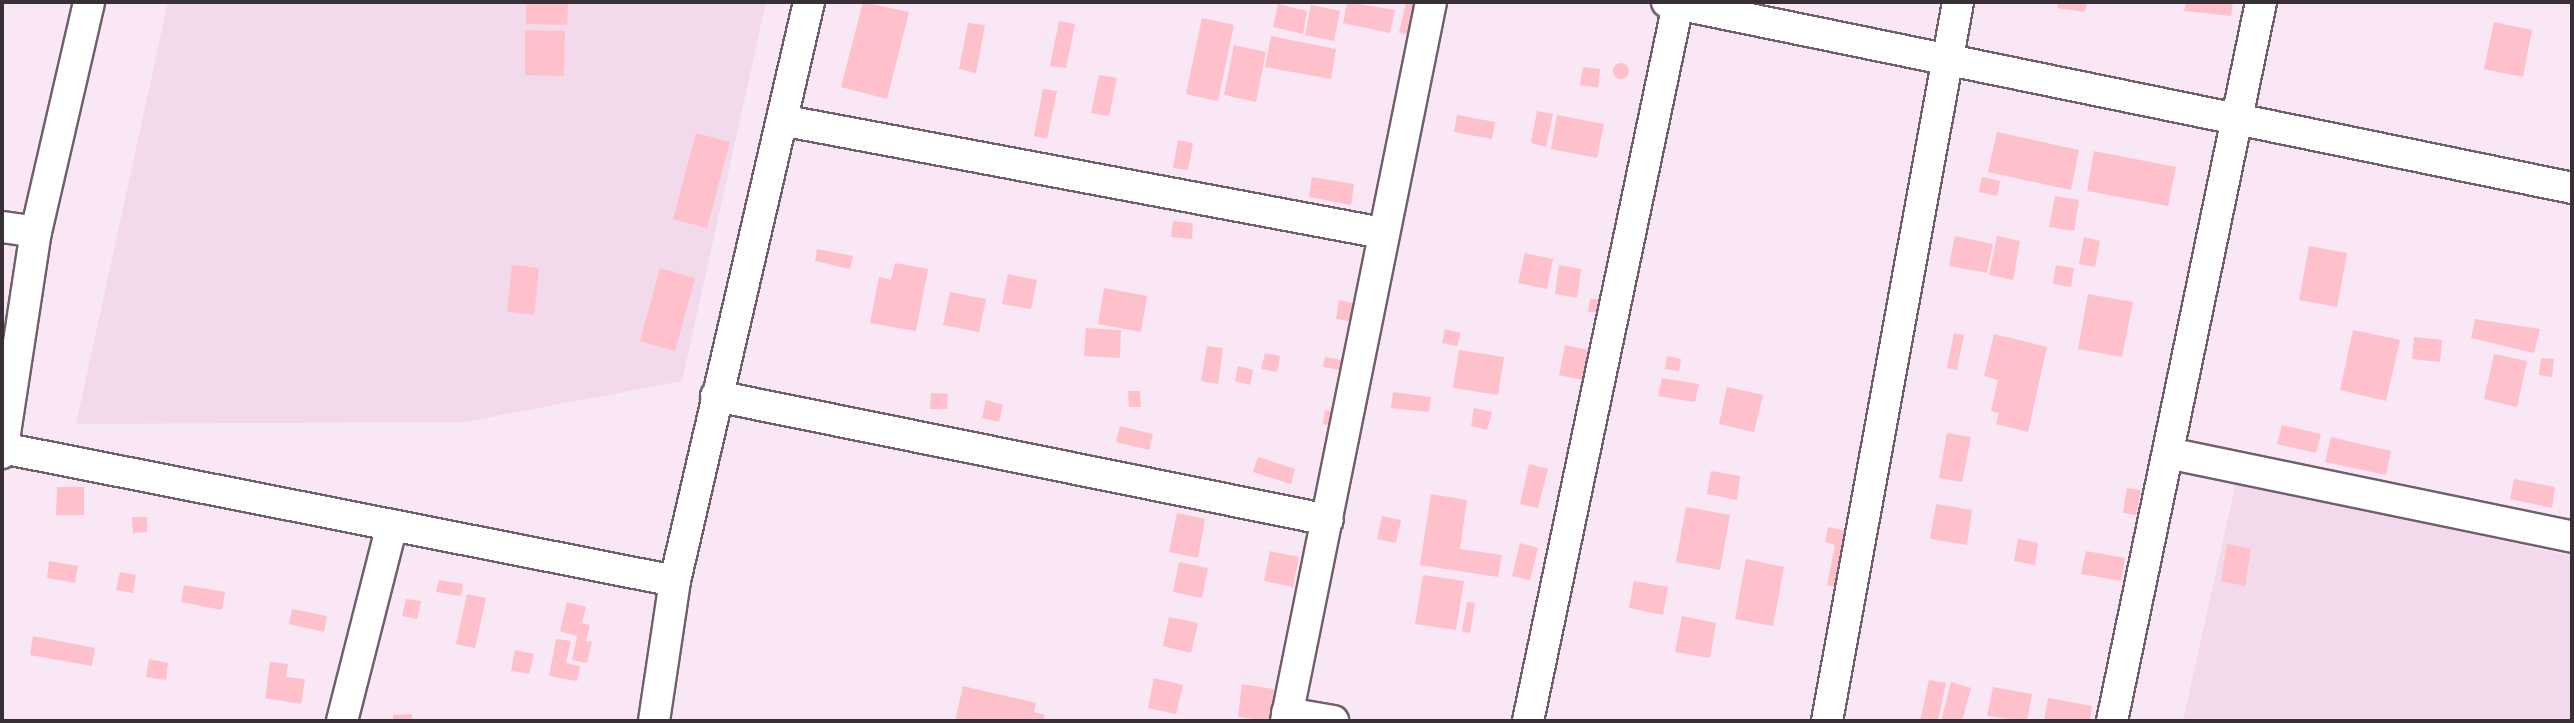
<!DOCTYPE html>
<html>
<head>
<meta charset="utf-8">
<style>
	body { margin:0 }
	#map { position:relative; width:2574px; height:723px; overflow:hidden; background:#fae7f6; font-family:"PT Sans Narrow",sans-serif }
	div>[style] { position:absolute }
	.built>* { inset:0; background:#f2d9ec }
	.building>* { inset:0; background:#fec0ca }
	.round { border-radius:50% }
	.roads { filter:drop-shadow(2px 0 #70606d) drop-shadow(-2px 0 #70606d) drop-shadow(0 2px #70606d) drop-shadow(0 -2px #70606d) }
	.street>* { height:30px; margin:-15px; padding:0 15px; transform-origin:15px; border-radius:15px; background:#fff }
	span { translate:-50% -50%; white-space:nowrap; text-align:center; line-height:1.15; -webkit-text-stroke:6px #fdf9fc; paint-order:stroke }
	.frame { position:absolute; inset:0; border:4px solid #383036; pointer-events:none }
</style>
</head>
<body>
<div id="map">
	<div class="built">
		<i style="clip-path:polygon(168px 2px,766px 2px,682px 381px,464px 422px,76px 424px)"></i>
		<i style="clip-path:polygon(2236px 482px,2572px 556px,2572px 721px,2183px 721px)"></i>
	</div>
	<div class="building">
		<i style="clip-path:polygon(526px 2px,568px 2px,567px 25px,526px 24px)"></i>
		<i style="clip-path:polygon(863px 2px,909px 12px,887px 99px,841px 87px)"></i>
		<i style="clip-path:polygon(1347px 2px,1395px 10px,1390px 33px,1343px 23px)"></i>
		<i style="clip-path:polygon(1406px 2px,1422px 4px,1415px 36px,1399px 33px)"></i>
		<i style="clip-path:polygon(2058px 2px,2087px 2px,2085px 12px,2057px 8px)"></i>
		<i style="clip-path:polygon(2186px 2px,2233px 2px,2231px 16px,2184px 11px)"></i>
		<i style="clip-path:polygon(1278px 4px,1307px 11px,1303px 34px,1273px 27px)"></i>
		<i style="clip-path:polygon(1311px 5px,1340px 11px,1334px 41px,1305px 35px)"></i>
		<i style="clip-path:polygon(1202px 18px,1234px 25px,1218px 101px,1186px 94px)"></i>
		<i style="clip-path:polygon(1059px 21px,1075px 24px,1066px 68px,1050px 66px)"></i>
		<i style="clip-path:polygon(2494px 22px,2532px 30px,2523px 77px,2484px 69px)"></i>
		<i style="clip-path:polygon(968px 23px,985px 25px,976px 73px,959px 69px)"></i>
		<i style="clip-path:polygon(525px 30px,565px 31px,564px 76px,525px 75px)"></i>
		<i style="clip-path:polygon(1271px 36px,1336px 49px,1331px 79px,1265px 67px)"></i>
		<i style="clip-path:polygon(1234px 45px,1266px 52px,1256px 102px,1224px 95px)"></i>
		<i class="round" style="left:1613px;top:63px;width:16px;height:16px"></i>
		<i style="clip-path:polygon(1583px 67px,1600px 69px,1598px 88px,1580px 85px)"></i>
		<i style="clip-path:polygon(1099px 75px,1117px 78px,1109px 116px,1091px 113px)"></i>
		<i style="clip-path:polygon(1043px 89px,1057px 91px,1047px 139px,1034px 136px)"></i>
		<i style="clip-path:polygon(1537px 111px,1553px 114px,1546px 147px,1531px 143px)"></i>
		<i style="clip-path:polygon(1457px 115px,1495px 122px,1492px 139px,1454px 132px)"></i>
		<i style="clip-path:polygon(1557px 115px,1604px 124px,1597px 158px,1551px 149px)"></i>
		<i style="clip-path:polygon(1997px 132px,2079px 150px,2071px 190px,1988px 172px)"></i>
		<i style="clip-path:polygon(696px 133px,730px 142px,707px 228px,673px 219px)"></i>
		<i style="clip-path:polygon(1178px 140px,1193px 143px,1188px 170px,1173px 168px)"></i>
		<i style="clip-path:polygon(2094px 151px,2176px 167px,2168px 206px,2087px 191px)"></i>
		<i style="clip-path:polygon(1312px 177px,1354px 184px,1351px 205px,1309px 197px)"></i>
		<i style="clip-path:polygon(1982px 177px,2000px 181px,1997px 196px,1979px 192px)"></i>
		<i style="clip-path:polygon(2055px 196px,2079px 200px,2074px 231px,2049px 227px)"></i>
		<i style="clip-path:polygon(1173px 221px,1193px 223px,1192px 239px,1171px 237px)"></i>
		<i style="clip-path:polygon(1955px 236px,1993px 244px,1987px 273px,1949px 266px)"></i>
		<i style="clip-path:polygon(1997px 236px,2020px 241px,2013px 280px,1989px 275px)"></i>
		<i style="clip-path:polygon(2084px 237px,2100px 241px,2095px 267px,2079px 264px)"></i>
		<i style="clip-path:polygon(2309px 246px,2347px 253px,2337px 307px,2299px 300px)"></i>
		<i style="clip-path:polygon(817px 249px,853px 256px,850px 269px,815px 261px)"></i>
		<i style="clip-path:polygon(1525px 253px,1553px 259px,1547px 289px,1518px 283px)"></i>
		<i style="clip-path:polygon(895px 263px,928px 269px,916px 331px,870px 323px,879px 277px,891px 280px)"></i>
		<i style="clip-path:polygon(512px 265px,539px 268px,534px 315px,507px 311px)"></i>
		<i style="clip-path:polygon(1559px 265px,1581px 269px,1577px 298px,1555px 294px)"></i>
		<i style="clip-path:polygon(2056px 265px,2074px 268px,2071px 287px,2053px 284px)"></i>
		<i style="clip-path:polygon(660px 268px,695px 278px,675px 351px,640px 341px)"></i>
		<i style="clip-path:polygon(1008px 274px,1037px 280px,1031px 309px,1002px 304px)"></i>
		<i style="clip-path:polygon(1104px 288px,1147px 296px,1141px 332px,1098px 324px)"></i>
		<i style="clip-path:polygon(950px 292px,986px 299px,979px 332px,943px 325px)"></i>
		<i style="clip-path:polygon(2088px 294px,2133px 302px,2122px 357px,2078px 349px)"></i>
		<i style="clip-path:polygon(1590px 299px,1605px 300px,1604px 313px,1588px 312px)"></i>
		<i style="clip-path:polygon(1339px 300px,1357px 304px,1353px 322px,1336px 319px)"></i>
		<i style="clip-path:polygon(2475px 319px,2540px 329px,2534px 353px,2471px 338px)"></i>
		<i style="clip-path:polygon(1086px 328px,1121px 330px,1120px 358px,1084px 356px)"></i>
		<i style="clip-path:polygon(1445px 329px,1461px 333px,1457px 346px,1442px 343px)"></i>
		<i style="clip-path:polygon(2353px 330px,2400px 340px,2386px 401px,2340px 390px)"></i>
		<i style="clip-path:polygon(1954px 333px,1964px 335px,1957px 370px,1947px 368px)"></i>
		<i style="clip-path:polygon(1994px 334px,2047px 347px,2028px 432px,1996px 424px,1999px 413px,1991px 411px,1998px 380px,1984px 376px)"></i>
		<i style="clip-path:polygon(2414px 337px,2442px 340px,2440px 362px,2412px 359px)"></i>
		<i style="clip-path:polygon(1565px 345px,1593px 351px,1587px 381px,1559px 375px)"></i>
		<i style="clip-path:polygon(1207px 346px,1223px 348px,1218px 384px,1201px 381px)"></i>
		<i style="clip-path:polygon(1459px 350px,1504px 357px,1498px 395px,1453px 388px)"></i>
		<i style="clip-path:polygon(1265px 353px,1280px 356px,1277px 372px,1261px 369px)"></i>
		<i style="clip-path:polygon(2494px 354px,2527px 361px,2517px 407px,2484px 399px)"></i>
		<i style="clip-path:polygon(1667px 356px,1681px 359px,1679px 371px,1665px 369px)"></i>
		<i style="clip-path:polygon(1325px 357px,1347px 361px,1345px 371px,1323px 367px)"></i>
		<i style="clip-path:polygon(2541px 358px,2554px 359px,2552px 377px,2539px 375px)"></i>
		<i style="clip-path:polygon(1238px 366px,1253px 370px,1250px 385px,1235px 381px)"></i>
		<i style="clip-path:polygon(1662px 378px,1699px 384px,1695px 402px,1658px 396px)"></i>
		<i style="clip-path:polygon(1727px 387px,1763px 395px,1754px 432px,1719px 424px)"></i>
		<i style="clip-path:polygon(1128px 391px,1140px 391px,1141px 407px,1129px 407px)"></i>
		<i style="clip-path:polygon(1393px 392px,1431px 397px,1429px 412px,1391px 408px)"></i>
		<i style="clip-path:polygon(931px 393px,948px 394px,947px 409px,930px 409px)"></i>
		<i style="clip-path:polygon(986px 400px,1003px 405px,999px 422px,982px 418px)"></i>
		<i style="clip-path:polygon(1474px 408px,1492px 412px,1487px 430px,1471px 426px)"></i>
		<i style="clip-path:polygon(1325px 410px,1339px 413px,1337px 427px,1323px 424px)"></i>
		<i style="clip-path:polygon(2282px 425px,2321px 434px,2316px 453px,2277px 444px)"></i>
		<i style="clip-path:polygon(1120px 426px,1153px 434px,1149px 450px,1116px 442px)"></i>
		<i style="clip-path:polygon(1947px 433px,1971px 437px,1962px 482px,1939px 478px)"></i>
		<i style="clip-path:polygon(2331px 437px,2391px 451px,2386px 475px,2325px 462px)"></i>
		<i style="clip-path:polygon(1258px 457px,1295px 469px,1291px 484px,1253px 472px)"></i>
		<i style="clip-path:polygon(1529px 464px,1548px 469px,1538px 508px,1520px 504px)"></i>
		<i style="clip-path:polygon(1711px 471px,1740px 476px,1737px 500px,1707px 494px)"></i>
		<i style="clip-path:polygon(2514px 479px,2555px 487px,2552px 508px,2510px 499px)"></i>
		<i style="clip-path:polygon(57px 487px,84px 487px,84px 515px,56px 515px)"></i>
		<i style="clip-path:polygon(2127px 488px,2141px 490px,2136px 515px,2123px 513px)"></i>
		<i style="clip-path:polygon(1431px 494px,1467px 500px,1460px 549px,1502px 555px,1498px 577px,1420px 565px)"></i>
		<i style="clip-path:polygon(1936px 504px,1972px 510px,1967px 545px,1930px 539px)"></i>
		<i style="clip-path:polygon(1686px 507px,1730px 515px,1720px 570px,1676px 562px)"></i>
		<i style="clip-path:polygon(1177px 513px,1205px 519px,1198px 558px,1169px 552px)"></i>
		<i style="clip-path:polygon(1382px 516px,1401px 520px,1396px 543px,1377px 539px)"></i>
		<i style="clip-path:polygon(132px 517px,147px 517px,147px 532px,133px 533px)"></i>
		<i style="clip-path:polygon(1828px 527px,1851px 532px,1839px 588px,1827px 585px,1835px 545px,1825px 542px)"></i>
		<i style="clip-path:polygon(2018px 539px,2038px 543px,2035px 565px,2014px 561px)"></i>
		<i style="clip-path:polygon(1520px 543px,1538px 548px,1530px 580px,1512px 576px)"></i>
		<i style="clip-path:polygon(2227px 544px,2251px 549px,2245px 586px,2221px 581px)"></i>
		<i style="clip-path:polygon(1270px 551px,1299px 557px,1293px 587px,1264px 581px)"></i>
		<i style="clip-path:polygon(2086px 551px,2125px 558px,2121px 581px,2081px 574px)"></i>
		<i style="clip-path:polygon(1746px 559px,1784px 567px,1773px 626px,1735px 619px)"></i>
		<i style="clip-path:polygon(49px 561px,78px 566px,75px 583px,47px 578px)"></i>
		<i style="clip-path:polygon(1179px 562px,1208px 568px,1202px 598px,1173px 592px)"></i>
		<i style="clip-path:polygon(120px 572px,136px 575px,133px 593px,116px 590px)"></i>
		<i style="clip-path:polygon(1423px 575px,1464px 581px,1456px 630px,1415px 624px)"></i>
		<i style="clip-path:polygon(439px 580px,463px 584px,461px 596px,436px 592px)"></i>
		<i style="clip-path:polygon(1634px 581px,1668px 587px,1663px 615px,1629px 608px)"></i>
		<i style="clip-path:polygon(184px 585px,225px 592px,222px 610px,181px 602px)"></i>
		<i style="clip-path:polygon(467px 594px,486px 598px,475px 648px,456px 644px)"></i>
		<i style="clip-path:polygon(406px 599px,421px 601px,417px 619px,402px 616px)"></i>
		<i style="clip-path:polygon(567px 602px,586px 607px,582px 623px,590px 625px,586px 641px,592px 642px,587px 663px,572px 660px,577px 636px,560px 631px)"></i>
		<i style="clip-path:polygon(1467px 602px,1475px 603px,1470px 633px,1462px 631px)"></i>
		<i style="clip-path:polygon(292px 609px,327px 616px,324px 632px,289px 624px)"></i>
		<i style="clip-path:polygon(1682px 616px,1716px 623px,1710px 658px,1675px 652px)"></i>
		<i style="clip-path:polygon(1169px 617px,1198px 623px,1191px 653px,1163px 646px)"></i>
		<i style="clip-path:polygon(33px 636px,95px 648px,92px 666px,30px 655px)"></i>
		<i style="clip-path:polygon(556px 639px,571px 641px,566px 663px,580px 666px,577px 681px,549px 676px)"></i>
		<i style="clip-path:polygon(515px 650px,534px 654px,529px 674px,511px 671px)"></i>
		<i style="clip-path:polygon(149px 659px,168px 663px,166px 680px,146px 677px)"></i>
		<i style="clip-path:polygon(270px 662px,288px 664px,286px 677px,305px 679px,301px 704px,265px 698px)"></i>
		<i style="clip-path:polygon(1154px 678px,1183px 685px,1176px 714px,1148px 708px)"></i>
		<i style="clip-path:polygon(1929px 680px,1946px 683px,1938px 721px,1920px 721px)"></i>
		<i style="clip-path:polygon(1951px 682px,1971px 688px,1962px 721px,1941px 721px)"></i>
		<i style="clip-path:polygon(1242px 684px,1274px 689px,1270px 721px,1238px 717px)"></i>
		<i style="clip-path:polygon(963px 686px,1036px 703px,1034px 712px,1045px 715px,1043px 721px,955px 721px)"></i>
		<i style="clip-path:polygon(1993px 687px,2032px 694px,2027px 721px,1987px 716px)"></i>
		<i style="clip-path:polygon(2048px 698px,2092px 706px,2090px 721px,2044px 721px)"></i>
		<i style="clip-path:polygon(412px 714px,412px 721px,393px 721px,393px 715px)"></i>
	</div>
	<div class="roads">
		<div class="street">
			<i style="left:1667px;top:2px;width:924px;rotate:11.61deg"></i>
			<i style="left:786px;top:121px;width:606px;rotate:10.64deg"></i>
			<i style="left:2px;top:227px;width:34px;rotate:8deg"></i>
			<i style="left:716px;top:396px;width:624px;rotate:11.45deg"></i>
			<i style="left:2px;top:448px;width:686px;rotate:11.18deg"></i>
			<i style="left:2px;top:453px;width:224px;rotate:-81.3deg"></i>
			<i style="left:36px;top:232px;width:236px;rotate:-77deg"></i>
			<i style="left:2168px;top:453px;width:413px;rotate:11.7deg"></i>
			<i style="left:1287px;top:713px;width:47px;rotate:9.9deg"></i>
			<i style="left:342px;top:721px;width:202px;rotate:-75.7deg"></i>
			<i style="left:654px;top:721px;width:142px;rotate:-81.5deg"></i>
			<i style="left:675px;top:581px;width:594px;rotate:-76.97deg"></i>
			<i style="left:1286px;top:721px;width:733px;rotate:-78.6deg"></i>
			<i style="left:1528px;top:721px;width:733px;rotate:-78.18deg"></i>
			<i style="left:1827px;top:721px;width:731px;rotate:-79.67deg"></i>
			<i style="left:2112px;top:721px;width:734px;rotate:-78.29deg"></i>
		</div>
	</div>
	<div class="frame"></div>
</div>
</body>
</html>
